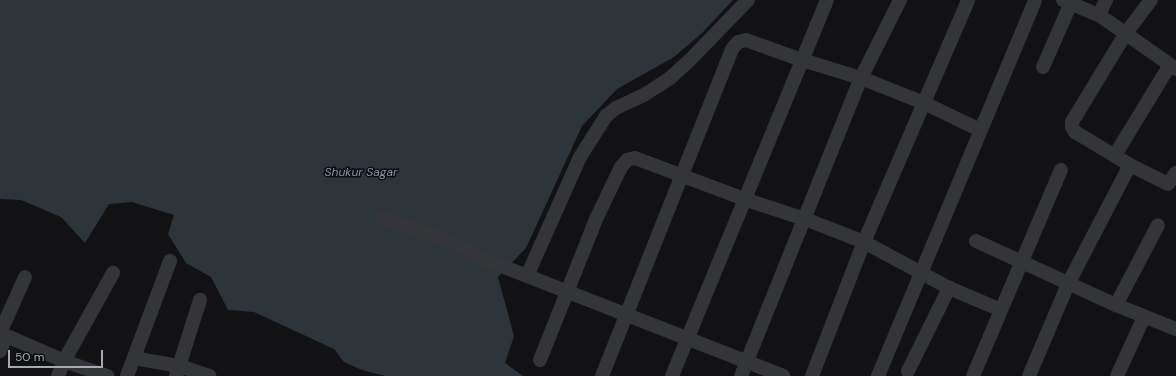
<!DOCTYPE html>
<html>
<head>
<meta charset="utf-8">
<style>
	body { margin:0 }
	#map { position:relative; width:1176px; height:376px; overflow:hidden; background:#121214; font-family:"DM Sans",sans-serif }
	div>[style] { position:absolute }
	.water>* { inset:0; background:#2d353b }
	.minor>* { height:14px; margin:-7px; padding:0 7px; transform-origin:7px; border-radius:7px; background:#343538 }
	span { translate:-50% -50%; white-space:nowrap; text-align:center; line-height:1.15; -webkit-text-stroke:3px #0d0d0f; paint-order:stroke }
	.water-label { font-size:12px; color:#7f97ac; font-style:italic }
	.scale { position:absolute; left:8px; top:350px; width:95px; height:18px; box-sizing:border-box; border:2px solid #a5aab3; border-top:0; padding-left:5px; font-size:12px; line-height:14px; white-space:nowrap; color:#a5aab3; -webkit-text-stroke:3px #0d0d0f; paint-order:stroke }
</style>
</head>
<body>
<div id="map">
	<div class="water">
		<i style="clip-path:polygon(0 0,733px 0,702px 33px,674px 57px,617px 89px,582px 126px,526px 248px,498px 277px,514px 336px,505px 363px,523px 376px,385px 376px,362px 370px,344px 362px,334px 349px,254px 312px,228px 310px,211px 277px,186px 263px,168px 234px,174px 215px,132px 202px,109px 204px,85px 243px,61px 217px,21px 200px,0 199px)"></i>
	</div>
	<div class="minor">
		<i style="left:1063px;top:0;width:39px;rotate:23deg"></i>
		<i style="left:1099px;top:15px;width:94px;rotate:35deg"></i>
		<i style="left:1099px;top:15px;width:17px;rotate:-65deg"></i>
		<i style="left:1043px;top:67px;width:70px;rotate:-66.4deg"></i>
		<i style="left:1115px;top:155px;width:105px;rotate:-58.6deg"></i>
		<i style="left:1130px;top:165px;width:42px;rotate:26.6deg"></i>
		<i style="left:1168px;top:184px;width:14px;rotate:-54deg"></i>
		<i style="left:381px;top:218px;width:78px;rotate:18.7deg"></i>
		<i style="left:455px;top:243px;width:35px;rotate:29deg"></i>
		<i style="left:486px;top:260px;width:319px;rotate:21.3deg"></i>
		<i style="left:976px;top:241px;width:154px;rotate:24.6deg"></i>
		<i style="left:1116px;top:305px;width:65px;rotate:21.8deg"></i>
		<i style="left:527px;top:276px;width:130px;rotate:-66deg"></i>
		<i style="left:580px;top:157px;width:49px;rotate:-57.6deg"></i>
		<i style="left:606px;top:116px;width:13px;rotate:-39deg"></i>
		<i style="left:616px;top:108px;width:31px;rotate:-25deg"></i>
		<i style="left:644px;top:95px;width:31px;rotate:-33deg"></i>
		<i style="left:670px;top:78px;width:25px;rotate:-42deg"></i>
		<i style="left:689px;top:61px;width:85px;rotate:-46deg"></i>
		<i style="left:1116px;top:305px;width:90px;rotate:-62.3deg"></i>
		<i style="left:0;top:333px;width:70px;rotate:23.6deg"></i>
		<i style="left:64px;top:361px;width:46px;rotate:19.2deg"></i>
		<i style="left:0;top:333px;width:61px;rotate:-65.9deg"></i>
		<i style="left:0;top:351px;width:16px;rotate:-68deg"></i>
		<i style="left:134px;top:358px;width:46px;rotate:10.1deg"></i>
		<i style="left:179px;top:366px;width:32px;rotate:18deg"></i>
		<i style="left:540px;top:360px;width:154px;rotate:-68.3deg"></i>
		<i style="left:597px;top:217px;width:55px;rotate:-64.4deg"></i>
		<i style="left:621px;top:167px;width:9px;rotate:-49deg"></i>
		<i style="left:627px;top:160px;width:8px;rotate:-14deg"></i>
		<i style="left:635px;top:158px;width:116px;rotate:20.6deg"></i>
		<i style="left:744px;top:199px;width:64px;rotate:18.2deg"></i>
		<i style="left:805px;top:219px;width:63px;rotate:21.3deg"></i>
		<i style="left:864px;top:242px;width:97px;rotate:28.4deg"></i>
		<i style="left:949px;top:288px;width:56px;rotate:22.9deg"></i>
		<i style="left:908px;top:371px;width:93px;rotate:-63.7deg"></i>
		<i style="left:58px;top:376px;width:16px;rotate:-68deg"></i>
		<i style="left:64px;top:361px;width:101px;rotate:-60.9deg"></i>
		<i style="left:127px;top:376px;width:123px;rotate:-69.5deg"></i>
		<i style="left:176px;top:376px;width:80px;rotate:-72.5deg"></i>
		<i style="left:602px;top:376px;width:352px;rotate:-68.3deg"></i>
		<i style="left:732px;top:49px;width:9px;rotate:-49deg"></i>
		<i style="left:738px;top:42px;width:8px;rotate:-14deg"></i>
		<i style="left:746px;top:40px;width:59px;rotate:19.7deg"></i>
		<i style="left:802px;top:60px;width:62px;rotate:17deg"></i>
		<i style="left:861px;top:78px;width:68px;rotate:21.6deg"></i>
		<i style="left:924px;top:103px;width:62px;rotate:25.7deg"></i>
		<i style="left:672px;top:376px;width:407px;rotate:-67.6deg"></i>
		<i style="left:741px;top:376px;width:321px;rotate:-68.1deg"></i>
		<i style="left:861px;top:78px;width:87px;rotate:-63.4deg"></i>
		<i style="left:812px;top:376px;width:144px;rotate:-68.8deg"></i>
		<i style="left:864px;top:242px;width:263px;rotate:-66.7deg"></i>
		<i style="left:878px;top:376px;width:407px;rotate:-67.3deg"></i>
		<i style="left:973px;top:376px;width:224px;rotate:-66.9deg"></i>
		<i style="left:1029px;top:376px;width:100px;rotate:-67deg"></i>
		<i style="left:1068px;top:284px;width:134px;rotate:-62.5deg"></i>
		<i style="left:1130px;top:165px;width:64px;rotate:-149deg"></i>
		<i style="left:1075px;top:132px;width:6px;rotate:-121deg"></i>
		<i style="left:1072px;top:127px;width:5px;rotate:-90deg"></i>
		<i style="left:1072px;top:122px;width:104px;rotate:-58.8deg"></i>
		<i style="left:1126px;top:33px;width:41px;rotate:-52.9deg"></i>
		<i style="left:1117px;top:376px;width:65px;rotate:-65.4deg"></i>
	</div>
	<div class="water-label">
		<span style="left:361px;top:173px">Shukur Sagar</span>
	</div>
	<div class="scale">50 m</div>
</div>
</body>
</html>
